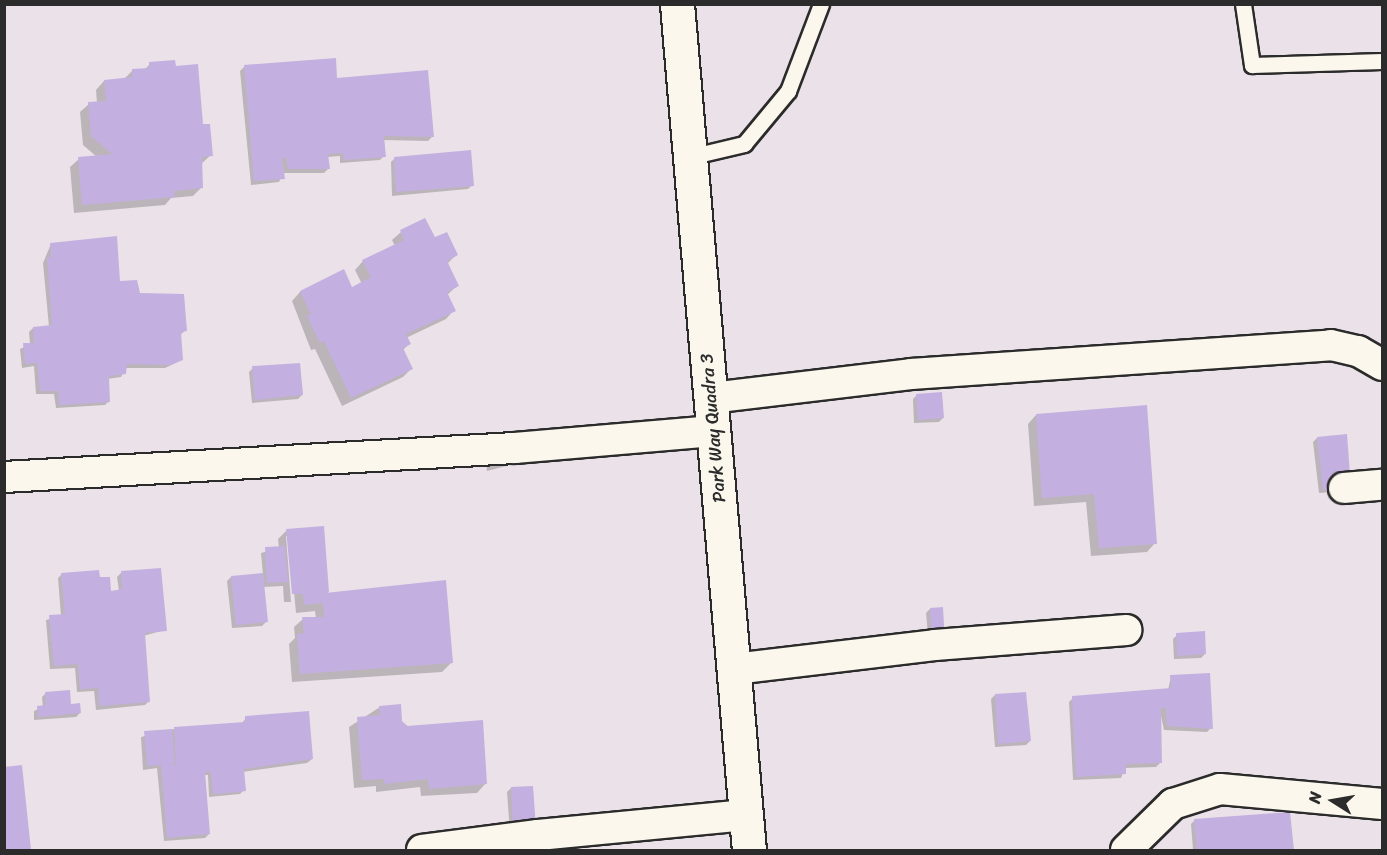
<!DOCTYPE html>
<html>
<head>
<meta charset="utf-8">
<style>
	body { margin:0 }
	#map { position:relative; width:1387px; height:855px; overflow:hidden; background:#eae2e8; font-family:Sriracha,sans-serif }
	div>[style] { position:absolute }
	.shadow>* { inset:0; background:#0003 }
	.building>* { inset:0; background:#c4b0e0 }
	.roads { filter:drop-shadow(2px 0 #2b2b2b) drop-shadow(-2px 0 #2b2b2b) drop-shadow(0 2px #2b2b2b) drop-shadow(0 -2px #2b2b2b) }
	.service>* { height:15px; margin:-7.5px; padding:0 7.5px; transform-origin:7.5px; border-radius:7.5px; background:#fbf7ec }
	.minor>* { height:30px; margin:-15px; padding:0 15px; transform-origin:15px; border-radius:15px; background:#fbf7ec }
	.tertiary>* { height:33px; margin:-16.5px; padding:0 16.5px; transform-origin:16.5px; border-radius:16.5px; background:#fbf7ec }
	span { translate:-50% -50%; white-space:nowrap; text-align:center; line-height:1.15; -webkit-text-stroke:4.5px #fbf7ec; paint-order:stroke }
	.street-label { font-size:18px; color:#2b2b2b }
	.frame { position:absolute; inset:0; border:6px solid #2b2b2b; pointer-events:none }
	.north { position:absolute; left:1303px; top:771px; width:60px; height:60px; -webkit-text-stroke:4px #fbf7ec; paint-order:stroke; rotate:281deg; font-size:16px; font-weight:700; line-height:24px; text-align:center; color:#2b2b2b }
	.north::after { content:''; display:block; margin:auto; width:21px; height:27px; background:#2b2b2b; clip-path:polygon(50% 0,100% 100%,50% 72%,0 100%) }
</style>
</head>
<body>
<div id="map">
	<div class="shadow">
		<i style="clip-path:polygon(150px 64px,202px 126px,211px 155px,201px 164px,201px 188px,193px 196px,171px 198px,165px 205px,74px 213px,70px 167px,79px 159px,97px 157px,83px 145px,80px 112px,89px 104px,97px 103px,96px 90px,104px 81px,123px 80px,132px 71px,144px 70px)"></i>
		<i style="clip-path:polygon(244px 67px,336px 80px,432px 137px,428px 141px,383px 140px,384px 156px,380px 160px,340px 163px,340px 156px,327px 157px,328px 169px,324px 173px,283px 173px,279px 182px,251px 185px,240px 71px)"></i>
		<i style="clip-path:polygon(395px 158px,472px 185px,468px 189px,392px 196px,391px 162px)"></i>
		<i style="clip-path:polygon(401px 232px,434px 239px,456px 255px,448px 263px,457px 286px,447px 295px,454px 310px,446px 319px,406px 338px,409px 344px,403px 350px,411px 369px,403px 377px,342px 406px,315px 349px,311px 350px,292px 301px,300px 292px,343px 271px,351px 289px,362px 284px,355px 270px,363px 261px,395px 246px,392px 240px)"></i>
		<i style="clip-path:polygon(51px 244px,139px 294px,186px 330px,180px 335px,182px 360px,165px 368px,125px 368px,121px 377px,107px 379px,109px 401px,105px 405px,56px 408px,54px 394px,36px 394px,34px 366px,22px 368px,20px 349px,30px 344px,29px 332px,33px 328px,49px 327px,43px 263px)"></i>
		<i style="clip-path:polygon(253px 368px,302px 395px,298px 399px,252px 403px,249px 372px)"></i>
		<i style="clip-path:polygon(917px 395px,943px 418px,939px 422px,914px 423px,913px 399px)"></i>
		<i style="clip-path:polygon(1036px 415px,1155px 543px,1147px 552px,1091px 556px,1086px 502px,1034px 506px,1028px 424px)"></i>
		<i style="clip-path:polygon(1317px 438px,1346px 491px,1319px 493px,1313px 442px)"></i>
		<i style="clip-path:polygon(501px 444px,506px 466px,487px 471px,485px 449px)"></i>
		<i style="clip-path:polygon(322px 527px,328px 594px,451px 663px,442px 672px,292px 682px,289px 644px,295px 638px,294px 627px,303px 619px,316px 619px,315px 611px,296px 613px,289px 536px,286px 536px,291px 602px,284px 602px,283px 586px,263px 587px,266px 622px,262px 626px,232px 628px,227px 581px,231px 577px,263px 575px,261px 553px,279px 548px,278px 539px,287px 530px)"></i>
		<i style="clip-path:polygon(121px 573px,165px 630px,143px 636px,149px 701px,145px 705px,96px 710px,94px 691px,77px 692px,75px 668px,50px 669px,46px 620px,61px 616px,58px 578px,62px 574px,98px 579px,110px 592px,119px 591px,117px 577px)"></i>
		<i style="clip-path:polygon(930px 609px,941px 609px,929px 645px,926px 613px)"></i>
		<i style="clip-path:polygon(1177px 635px,1205px 654px,1201px 658px,1174px 659px,1173px 639px)"></i>
		<i style="clip-path:polygon(1171px 676px,1211px 728px,1207px 732px,1164px 730px,1160px 711px,1160px 763px,1156px 767px,1125px 768px,1121px 778px,1073px 780px,1069px 702px,1073px 698px,1168px 690px)"></i>
		<i style="clip-path:polygon(46px 693px,69px 705px,80px 713px,76px 717px,34px 720px,34px 711px,43px 707px,42px 697px)"></i>
		<i style="clip-path:polygon(995px 695px,1030px 741px,1026px 745px,995px 747px,991px 699px)"></i>
		<i style="clip-path:polygon(380px 707px,401px 721px,485px 784px,477px 793px,421px 796px,420px 787px,376px 792px,376px 786px,354px 788px,349px 727px)"></i>
		<i style="clip-path:polygon(246px 718px,312px 759px,307px 763px,242px 772px,244px 790px,240px 794px,209px 797px,208px 775px,204px 775px,209px 834px,205px 838px,164px 841px,157px 768px,143px 770px,141px 737px,174px 729px,242px 723px)"></i>
		<i style="clip-path:polygon(532px 787px,510px 833px,507px 792px,511px 788px)"></i>
		<i style="clip-path:polygon(1289px 813px,1292px 850px,1193px 850px,1191px 824px,1195px 820px)"></i>
	</div>
	<div class="building">
		<i style="clip-path:polygon(336px 58px,337px 78px,428px 70px,434px 137px,384px 136px,386px 157px,344px 160px,343px 153px,328px 154px,330px 169px,288px 169px,286px 158px,282px 158px,285px 179px,254px 181px,244px 65px)"></i>
		<i style="clip-path:polygon(175px 60px,176px 66px,198px 64px,203px 124px,210px 124px,213px 156px,202px 157px,203px 188px,174px 191px,175px 197px,82px 205px,78px 157px,112px 154px,91px 136px,88px 102px,106px 101px,104px 80px,132px 77px,132px 69px,149px 68px,149px 62px)"></i>
		<i style="clip-path:polygon(471px 150px,474px 186px,396px 192px,394px 157px)"></i>
		<i style="clip-path:polygon(425px 218px,435px 237px,447px 232px,458px 255px,447px 261px,459px 286px,447px 292px,456px 311px,406px 334px,411px 344px,403px 348px,413px 369px,351px 398px,324px 341px,320px 343px,307px 316px,311px 314px,300px 291px,344px 269px,352px 287px,371px 277px,362px 260px,404px 240px,400px 230px)"></i>
		<i style="clip-path:polygon(117px 236px,120px 281px,137px 280px,140px 293px,184px 294px,187px 331px,181px 332px,183px 360px,170px 365px,127px 364px,126px 374px,109px 376px,110px 402px,59px 405px,58px 391px,40px 391px,37px 363px,25px 364px,23px 343px,34px 343px,33px 327px,52px 325px,47px 257px,51px 257px,50px 243px)"></i>
		<i style="clip-path:polygon(300px 363px,303px 395px,255px 400px,252px 366px)"></i>
		<i style="clip-path:polygon(942px 392px,944px 418px,918px 420px,916px 394px)"></i>
		<i style="clip-path:polygon(1147px 405px,1157px 544px,1099px 548px,1094px 494px,1042px 498px,1036px 414px)"></i>
		<i style="clip-path:polygon(1347px 434px,1351px 488px,1323px 490px,1317px 437px)"></i>
		<i style="clip-path:polygon(324px 526px,329px 592px,325px 593px,446px 580px,453px 663px,300px 674px,297px 634px,304px 633px,302px 617px,324px 617px,323px 603px,304px 605px,303px 594px,292px 594px,286px 529px)"></i>
		<i style="clip-path:polygon(285px 546px,288px 582px,267px 583px,265px 547px)"></i>
		<i style="clip-path:polygon(161px 568px,167px 631px,145px 633px,150px 702px,99px 706px,98px 688px,80px 689px,78px 664px,54px 666px,49px 615px,65px 614px,61px 573px,99px 570px,100px 577px,110px 577px,111px 591px,122px 589px,121px 571px)"></i>
		<i style="clip-path:polygon(263px 573px,268px 622px,236px 625px,231px 576px)"></i>
		<i style="clip-path:polygon(943px 607px,945px 643px,932px 641px,930px 608px)"></i>
		<i style="clip-path:polygon(1205px 631px,1206px 654px,1177px 656px,1176px 633px)"></i>
		<i style="clip-path:polygon(1210px 673px,1213px 729px,1167px 726px,1166px 708px,1161px 708px,1162px 763px,1126px 764px,1126px 774px,1076px 777px,1072px 696px,1171px 688px,1170px 675px)"></i>
		<i style="clip-path:polygon(70px 690px,71px 704px,80px 703px,81px 713px,38px 717px,37px 706px,46px 705px,45px 692px)"></i>
		<i style="clip-path:polygon(1026px 692px,1031px 741px,998px 744px,995px 694px)"></i>
		<i style="clip-path:polygon(401px 704px,402px 721px,407px 726px,483px 720px,487px 784px,429px 789px,428px 779px,384px 784px,384px 779px,362px 780px,357px 717px,380px 715px,379px 706px)"></i>
		<i style="clip-path:polygon(309px 711px,313px 759px,244px 769px,246px 791px,239px 792px,213px 794px,211px 772px,205px 772px,210px 834px,167px 838px,161px 765px,147px 766px,144px 731px,172px 729px,175px 764px,168px 765px,176px 765px,174px 727px,245px 722px,245px 716px)"></i>
		<i style="clip-path:polygon(22px 765px,31px 850px,4px 850px,4px 767px)"></i>
		<i style="clip-path:polygon(533px 786px,536px 828px,513px 829px,511px 787px)"></i>
		<i style="clip-path:polygon(1290px 812px,1294px 850px,1197px 850px,1194px 819px)"></i>
	</div>
	<div class="roads">
		<div class="service">
			<i style="left:1243px;top:4px;width:62px;rotate:81.6deg"></i>
			<i style="left:1252px;top:65px;width:130px;rotate:-1.8deg"></i>
			<i style="left:689px;top:157px;width:57px;rotate:-13.3deg"></i>
			<i style="left:744px;top:144px;width:69px;rotate:-50.3deg"></i>
			<i style="left:788px;top:91px;width:93px;rotate:-69.2deg"></i>
		</div>
		<div class="minor">
			<i style="left:710px;top:398px;width:202px;rotate:-6.8deg"></i>
			<i style="left:911px;top:374px;width:421px;rotate:-3.9deg"></i>
			<i style="left:1331px;top:345px;width:28px;rotate:13deg"></i>
			<i style="left:1358px;top:351px;width:28px;rotate:30deg"></i>
			<i style="left:4px;top:477px;width:512px;rotate:-3.25deg"></i>
			<i style="left:515px;top:448px;width:199px;rotate:-4.9deg"></i>
			<i style="left:1344px;top:488px;width:38px;rotate:-5deg"></i>
			<i style="left:734px;top:669px;width:202px;rotate:-6.8deg"></i>
			<i style="left:935px;top:645px;width:192px;rotate:-4.5deg"></i>
			<i style="left:422px;top:850px;width:117px;rotate:-7.4deg"></i>
			<i style="left:538px;top:835px;width:209px;rotate:-5.5deg"></i>
			<i style="left:1126px;top:850px;width:66px;rotate:-44.4deg"></i>
			<i style="left:1173px;top:804px;width:49px;rotate:-17.7deg"></i>
			<i style="left:1220px;top:789px;width:163px;rotate:5.3deg"></i>
		</div>
		<div class="tertiary">
			<i style="left:677px;top:4px;width:849px;rotate:85.14deg"></i>
		</div>
	</div>
	<div class="street-label">
		<span style="left:713px;top:428px;rotate:-95deg">Park Way Quadra 3</span>
	</div>
	<div class="frame"></div>
	<div class="north">N</div>
</div>
</body>
</html>
